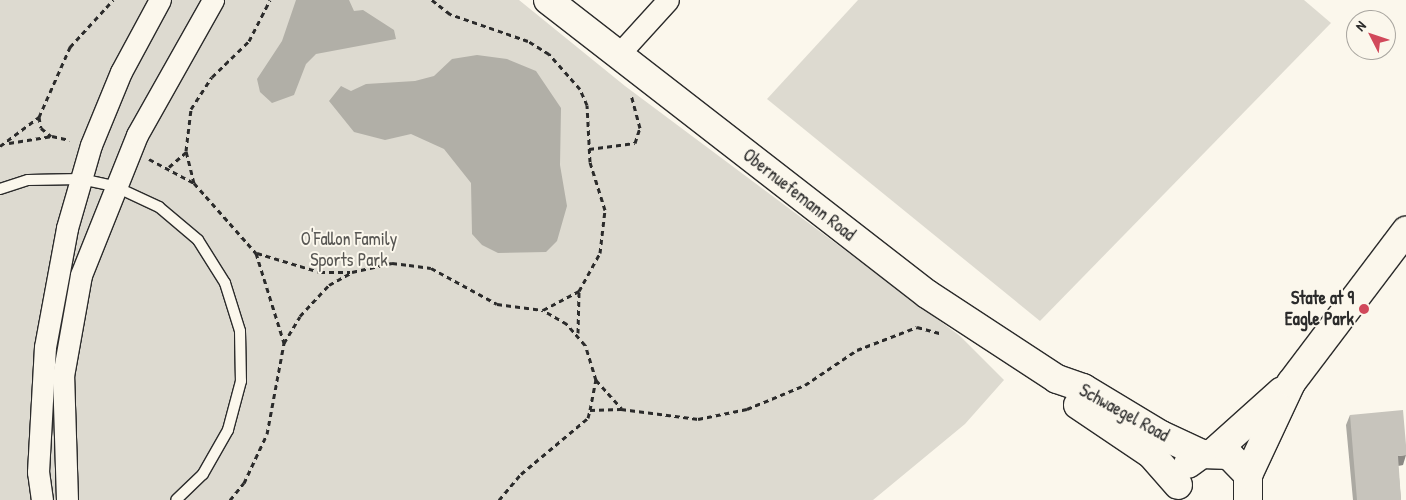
<!DOCTYPE html>
<html>
<head>
<meta charset="utf-8">
<style>
	body { margin:0 }
	#map { position:relative; width:1406px; height:500px; overflow:hidden; background:#fbf7ec; font-family:"Patrick Hand",sans-serif }
	div>[style] { position:absolute }
	.green>* { inset:0; background:#dddad0 }
	.water>* { inset:0; background:#b1afa7 }
	.path>* { height:3px; margin-top:-1.5px; transform-origin:0; background:repeating-linear-gradient(90deg,#2b2b2b 0 5px,transparent 0 9px) }
	.roads { filter:drop-shadow(1px 0 #2b2b2b) drop-shadow(-1px 0 #2b2b2b) drop-shadow(0 1px #2b2b2b) drop-shadow(0 -1px #2b2b2b) }
	.lane>* { height:10px; margin:-5px; padding:0 5px; transform-origin:5px; border-radius:5px; background:#fbf7ec }
	.street>* { height:21px; margin:-10.5px; padding:0 10.5px; transform-origin:10.5px; border-radius:10.5px; background:#fbf7ec }
	.secondary>* { height:28px; margin:-14px; padding:0 14px; transform-origin:14px; border-radius:14px; background:#fbf7ec }
	.wall>* { inset:0; background:#aba9a2 }
	.shaded-wall>* { inset:0; background:#8b8984 }
	.building>* { inset:0; background:#c7c4bc }
	.dots>* { width:14px; height:14px; translate:-50% -50%; box-sizing:border-box; border:2px solid #fbf7ec; border-radius:50% }
	span { translate:-50% -50%; white-space:nowrap; text-align:center; line-height:1.15; -webkit-text-stroke:4px #fbf7ec; paint-order:stroke }
	.street-label { font-size:18px; color:#2b2b2b }
	.park-label { font-size:18px; color:#585754 }
	.poi-label { font-size:18px; color:#2b2b2b; font-weight:700 }
	.right { translate:-100% -50%; text-align:right }
	.north { position:absolute; left:1346px; top:10px; width:50px; height:50px; box-sizing:border-box; background:#fbf7ec; border:1px solid #a8a59f; border-radius:50%; rotate:311deg; font-size:14px; font-weight:700; line-height:20px; text-align:center; color:#2b2b2b }
	.north::after { content:''; display:block; margin:auto; width:18px; height:22px; background:#d1495b; clip-path:polygon(50% 0,100% 100%,50% 72%,0 100%) }
</style>
</head>
<body>
<div id="map">
	<div class="green">
		<i style="clip-path:polygon(0 0,519px 0,625px 86px,960px 336px,1004px 380px,965px 424px,873px 500px,0 500px)"></i>
		<i style="clip-path:polygon(858px 0,1304px 0,1331px 23px,1040px 321px,767px 99px)"></i>
	</div>
	<div class="water">
		<i style="clip-path:polygon(296px 0,349px 0,354px 11px,363px 10px,394px 30px,396px 39px,316px 54px,306px 64px,294px 95px,272px 103px,260px 92px,257px 79px,282px 41px)"></i>
		<i style="clip-path:polygon(477px 55px,507px 59px,536px 71px,561px 108px,560px 165px,567px 206px,557px 241px,546px 252px,498px 253px,482px 245px,472px 234px,471px 183px,444px 149px,411px 134px,385px 140px,354px 132px,329px 101px,341px 86px,351px 91px,366px 84px,415px 81px,434px 76px,452px 59px)"></i>
	</div>
	<div class="path">
		<i style="left:39px;top:117px;width:11px;rotate:80deg"></i>
		<i style="left:41px;top:128px;width:13px;rotate:39deg"></i>
		<i style="left:9px;top:143px;width:44px;rotate:-9.2deg"></i>
		<i style="left:52px;top:136px;width:18px;rotate:13deg"></i>
		<i style="left:0;top:146px;width:49px;rotate:-36.6deg"></i>
		<i style="left:39px;top:117px;width:77px;rotate:-66.1deg"></i>
		<i style="left:70px;top:47px;width:64px;rotate:-47.5deg"></i>
		<i style="left:589px;top:149px;width:46px;rotate:-7.4deg"></i>
		<i style="left:635px;top:143px;width:16px;rotate:-72deg"></i>
		<i style="left:640px;top:128px;width:35px;rotate:-105deg"></i>
		<i style="left:149px;top:159px;width:51px;rotate:28.1deg"></i>
		<i style="left:194px;top:183px;width:94px;rotate:48.5deg"></i>
		<i style="left:256px;top:253px;width:94px;rotate:72.7deg"></i>
		<i style="left:169px;top:167px;width:23px;rotate:-41deg"></i>
		<i style="left:194px;top:183px;width:33px;rotate:-104deg"></i>
		<i style="left:186px;top:151px;width:42px;rotate:-83.2deg"></i>
		<i style="left:191px;top:109px;width:38px;rotate:-57deg"></i>
		<i style="left:212px;top:77px;width:52px;rotate:-44.2deg"></i>
		<i style="left:249px;top:41px;width:46px;rotate:-62.9deg"></i>
		<i style="left:257px;top:253px;width:66px;rotate:16.8deg"></i>
		<i style="left:320px;top:272px;width:30px"></i>
		<i style="left:578px;top:333px;width:41px;rotate:-88.6deg"></i>
		<i style="left:596px;top:380px;width:38px;rotate:48deg"></i>
		<i style="left:590px;top:410px;width:31px;rotate:-2deg"></i>
		<i style="left:621px;top:409px;width:78px;rotate:7.4deg"></i>
		<i style="left:698px;top:419px;width:50px;rotate:-11.5deg"></i>
		<i style="left:747px;top:409px;width:63px;rotate:-22.5deg"></i>
		<i style="left:805px;top:385px;width:63px;rotate:-33.9deg"></i>
		<i style="left:857px;top:350px;width:64px;rotate:-21deg"></i>
		<i style="left:917px;top:327px;width:24px;rotate:15deg"></i>
		<i style="left:230px;top:500px;width:22px;rotate:-51deg"></i>
		<i style="left:244px;top:483px;width:54px;rotate:-64.9deg"></i>
		<i style="left:267px;top:434px;width:93px;rotate:-79.4deg"></i>
		<i style="left:284px;top:343px;width:31px;rotate:-59deg"></i>
		<i style="left:300px;top:316px;width:42px;rotate:-46.9deg"></i>
		<i style="left:329px;top:285px;width:26px;rotate:-29deg"></i>
		<i style="left:352px;top:272px;width:41px;rotate:-12.7deg"></i>
		<i style="left:392px;top:263px;width:17px;rotate:7deg"></i>
		<i style="left:409px;top:265px;width:22px;rotate:8deg"></i>
		<i style="left:431px;top:268px;width:75px;rotate:28.6deg"></i>
		<i style="left:497px;top:304px;width:46px;rotate:7.4deg"></i>
		<i style="left:543px;top:310px;width:41px;rotate:-27.8deg"></i>
		<i style="left:579px;top:291px;width:43px;rotate:-61.1deg"></i>
		<i style="left:600px;top:253px;width:43px;rotate:-83.4deg"></i>
		<i style="left:605px;top:210px;width:50px;rotate:-107.4deg"></i>
		<i style="left:590px;top:162px;width:57px;rotate:-93deg"></i>
		<i style="left:587px;top:105px;width:17px;rotate:-114deg"></i>
		<i style="left:580px;top:89px;width:47px;rotate:-131.5deg"></i>
		<i style="left:549px;top:54px;width:25px;rotate:-148deg"></i>
		<i style="left:528px;top:41px;width:83px;rotate:-160.9deg"></i>
		<i style="left:450px;top:14px;width:23px;rotate:-142deg"></i>
		<i style="left:499px;top:500px;width:34px;rotate:-50deg"></i>
		<i style="left:521px;top:474px;width:87px;rotate:-39.9deg"></i>
		<i style="left:588px;top:418px;width:8px;rotate:-76deg"></i>
		<i style="left:590px;top:410px;width:31px;rotate:-79deg"></i>
		<i style="left:596px;top:380px;width:37px;rotate:-107deg"></i>
		<i style="left:585px;top:345px;width:28px;rotate:-131deg"></i>
		<i style="left:567px;top:324px;width:28px;rotate:-150deg"></i>
	</div>
	<div class="roads">
		<div class="lane">
			<i style="left:0;top:189px;width:29px;rotate:-18deg"></i>
			<i style="left:28px;top:180px;width:53px;rotate:-1.1deg"></i>
			<i style="left:81px;top:179px;width:34px;rotate:12deg"></i>
			<i style="left:114px;top:186px;width:50px;rotate:25deg"></i>
			<i style="left:159px;top:207px;width:51px;rotate:40.2deg"></i>
			<i style="left:198px;top:240px;width:51px;rotate:57.9deg"></i>
			<i style="left:225px;top:283px;width:50px;rotate:72.6deg"></i>
			<i style="left:240px;top:331px;width:50px;rotate:88.9deg"></i>
			<i style="left:241px;top:381px;width:51px;rotate:104.9deg"></i>
			<i style="left:228px;top:430px;width:51px;rotate:119.6deg"></i>
			<i style="left:203px;top:474px;width:37px;rotate:136deg"></i>
		</div>
		<div class="street">
			<i style="left:618px;top:55px;width:74px;rotate:-47.7deg"></i>
			<i style="left:42px;top:500px;width:28px;rotate:-98deg"></i>
			<i style="left:38px;top:472px;width:125px;rotate:-86.8deg"></i>
			<i style="left:45px;top:347px;width:121px;rotate:-79.5deg"></i>
			<i style="left:67px;top:228px;width:86px;rotate:-73.9deg"></i>
			<i style="left:91px;top:145px;width:79px;rotate:-67.7deg"></i>
			<i style="left:121px;top:72px;width:82px;rotate:-61.6deg"></i>
			<i style="left:67px;top:500px;width:124px;rotate:-91.8deg"></i>
			<i style="left:63px;top:376px;width:103px;rotate:-79.9deg"></i>
			<i style="left:81px;top:275px;width:151px;rotate:-68.2deg"></i>
			<i style="left:137px;top:135px;width:155px;rotate:-60.6deg"></i>
		</div>
		<div class="secondary">
			<i style="left:548px;top:0;width:480px;rotate:37.8deg"></i>
			<i style="left:927px;top:294px;width:155px;rotate:33.2deg"></i>
			<i style="left:1057px;top:379px;width:28px;rotate:19deg"></i>
			<i style="left:1083px;top:388px;width:91px;rotate:31.1deg"></i>
			<i style="left:1161px;top:435px;width:45px;rotate:24.9deg"></i>
			<i style="left:1078px;top:405px;width:88px;rotate:33.9deg"></i>
			<i style="left:1151px;top:454px;width:41px;rotate:48.9deg"></i>
			<i style="left:1214px;top:452px;width:91px;rotate:-41.9deg"></i>
			<i style="left:1188px;top:464px;width:17px;rotate:-36deg"></i>
			<i style="left:1202px;top:454px;width:27px;rotate:2deg"></i>
			<i style="left:1229px;top:455px;width:28px;rotate:46deg"></i>
			<i style="left:1248px;top:475px;width:25px;rotate:90deg"></i>
			<i style="left:1248px;top:475px;width:102px;rotate:-64.9deg"></i>
			<i style="left:1291px;top:383px;width:191px;rotate:-52.9deg"></i>
		</div>
	</div>
	<div class="wall">
		<i style="clip-path:polygon(1350px 415px,1403px 465px,1398px 466px,1401px 500px,1353px 500px,1346px 425px)"></i>
	</div>
	<div class="shaded-wall">
		<i style="clip-path:polygon(1406px 455px,1403px 465px,1394px 466px,1398px 456px)"></i>
	</div>
	<div class="building">
		<i style="clip-path:polygon(1403px 410px,1406px 445px,1406px 455px,1398px 456px,1401px 500px,1357px 500px,1350px 415px)"></i>
	</div>
	<div class="dots">
		<i style="left:1364px;top:309px;background:#d1495b"></i>
	</div>
	<div class="street-label">
		<span style="left:799px;top:195px;rotate:38deg">Obernuefemann Road</span>
		<span style="left:1124px;top:413px;rotate:29deg">Schwaegel Road</span>
	</div>
	<div class="park-label">
		<span style="left:349px;top:250px">O'Fallon Family<br>Sports Park</span>
	</div>
	<div class="poi-label">
		<span class="right" style="left:1354px;top:309px">State at 9<br>Eagle Park</span>
	</div>
	<div class="north">N</div>
</div>
</body>
</html>
